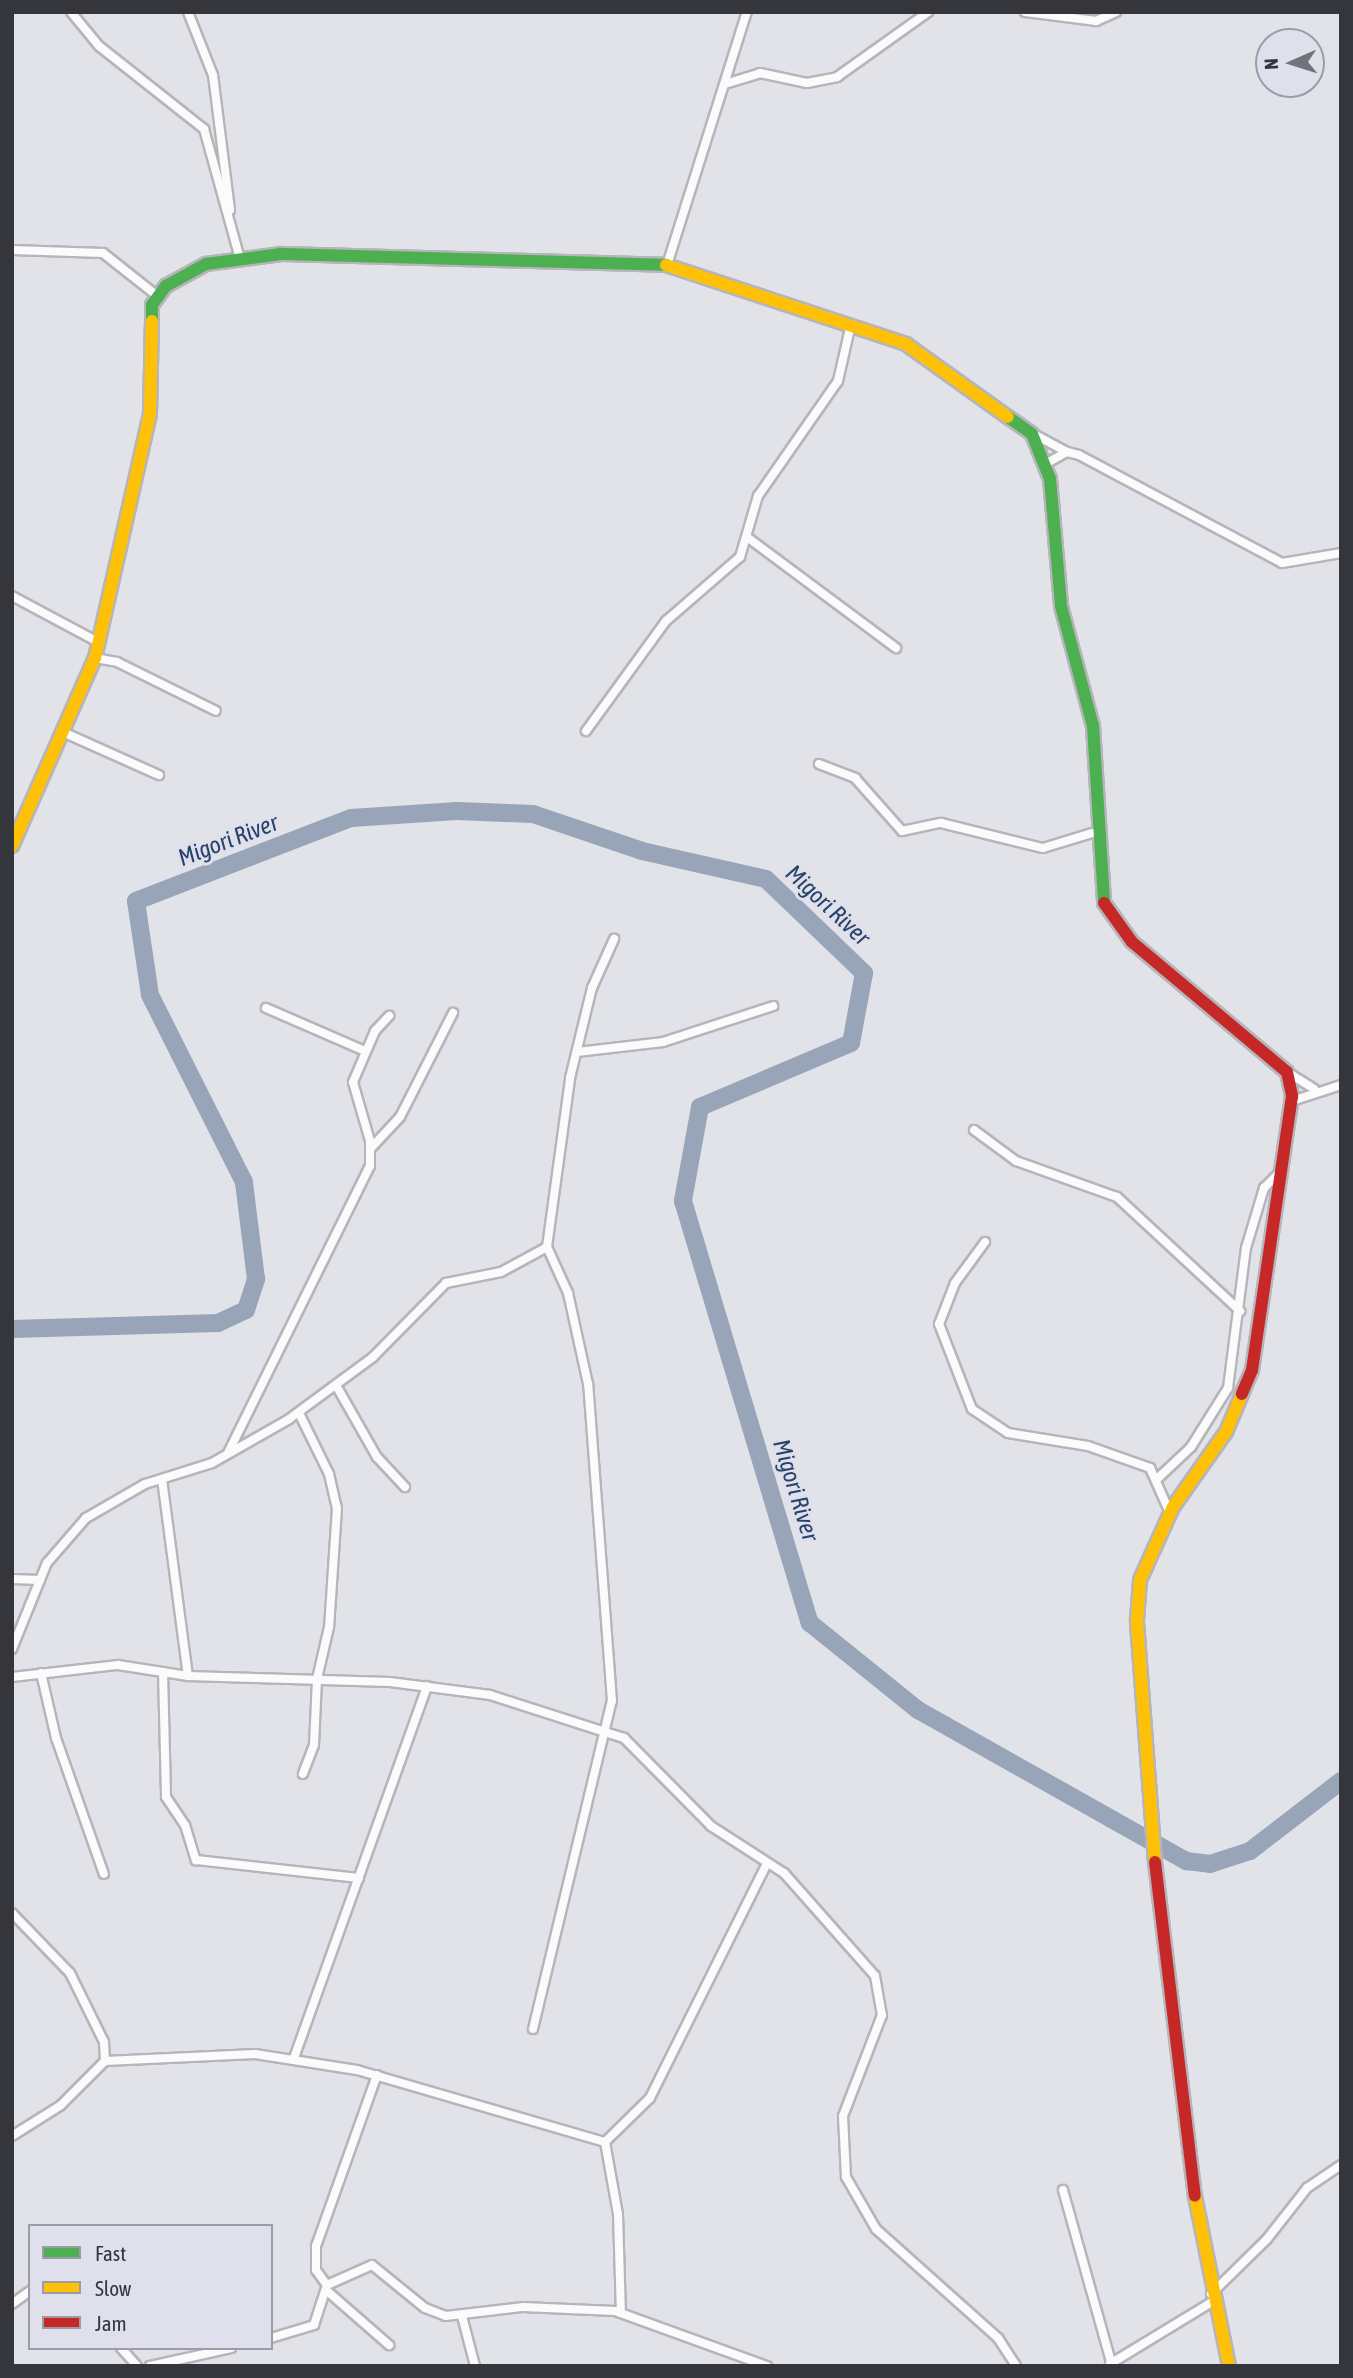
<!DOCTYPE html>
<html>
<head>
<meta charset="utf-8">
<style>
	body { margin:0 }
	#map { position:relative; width:1353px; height:2378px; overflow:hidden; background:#e2e3e9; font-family:"Asap Condensed",sans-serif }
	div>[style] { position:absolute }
	.river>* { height:18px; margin:-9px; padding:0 9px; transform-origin:9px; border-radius:9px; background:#98a5b9 }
	.roads { filter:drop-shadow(2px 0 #b5b5ba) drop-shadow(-2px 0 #b5b5ba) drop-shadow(0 2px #b5b5ba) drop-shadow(0 -2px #b5b5ba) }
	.street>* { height:8px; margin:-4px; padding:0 4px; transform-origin:4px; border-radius:4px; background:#fbfbfc }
	.fast>* { height:12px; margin:-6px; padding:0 6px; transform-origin:6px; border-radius:6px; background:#4caf50 }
	.slow>* { height:12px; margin:-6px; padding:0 6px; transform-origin:6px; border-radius:6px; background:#ffc107 }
	.jam>* { height:12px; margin:-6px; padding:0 6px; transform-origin:6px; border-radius:6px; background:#c62828 }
	span { translate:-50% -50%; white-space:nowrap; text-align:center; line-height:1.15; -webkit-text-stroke:6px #dfe0ec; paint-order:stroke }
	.water-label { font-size:24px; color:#27436a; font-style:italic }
	.frame { position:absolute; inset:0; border:14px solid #35363b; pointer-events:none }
	.legend { position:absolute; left:28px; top:2224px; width:245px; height:126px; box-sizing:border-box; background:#dfe0ec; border:2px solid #9b9ca5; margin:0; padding:9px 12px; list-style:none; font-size:21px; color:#35363b }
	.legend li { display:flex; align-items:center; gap:14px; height:35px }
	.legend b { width:35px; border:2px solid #9b9ca5 }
	.north { position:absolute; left:1255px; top:28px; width:70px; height:70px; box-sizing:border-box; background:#dfe0ec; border:2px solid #9b9ca5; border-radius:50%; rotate:267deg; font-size:19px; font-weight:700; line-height:28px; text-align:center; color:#35363b }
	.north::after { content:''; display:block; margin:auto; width:24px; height:32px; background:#727378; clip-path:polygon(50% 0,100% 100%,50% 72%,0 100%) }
</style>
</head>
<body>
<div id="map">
	<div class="river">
		<i style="left:12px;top:1329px;width:206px;rotate:-1.7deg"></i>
		<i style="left:218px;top:1323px;width:31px;rotate:-25deg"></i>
		<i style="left:246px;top:1310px;width:33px;rotate:-72deg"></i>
		<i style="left:256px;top:1279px;width:98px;rotate:-97.1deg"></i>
		<i style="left:244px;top:1182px;width:209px;rotate:-116.7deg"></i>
		<i style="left:150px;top:995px;width:95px;rotate:-98.5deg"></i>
		<i style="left:136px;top:901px;width:230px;rotate:-21.1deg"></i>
		<i style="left:351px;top:818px;width:106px;rotate:-3.8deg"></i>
		<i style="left:457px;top:811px;width:76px;rotate:2.3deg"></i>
		<i style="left:533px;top:814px;width:115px;rotate:18.7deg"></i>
		<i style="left:642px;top:851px;width:127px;rotate:12.7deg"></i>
		<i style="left:766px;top:879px;width:136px;rotate:43.8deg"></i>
		<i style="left:864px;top:973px;width:71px;rotate:100.5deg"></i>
		<i style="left:851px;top:1043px;width:164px;rotate:157deg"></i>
		<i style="left:700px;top:1107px;width:96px;rotate:100.3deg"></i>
		<i style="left:683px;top:1201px;width:441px;rotate:73.3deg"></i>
		<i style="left:810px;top:1623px;width:139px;rotate:38.9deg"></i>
		<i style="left:918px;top:1710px;width:308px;rotate:29.4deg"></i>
		<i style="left:1186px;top:1861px;width:24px;rotate:7deg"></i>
		<i style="left:1210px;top:1864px;width:42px;rotate:-18deg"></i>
		<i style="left:1250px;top:1851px;width:115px;rotate:-37.6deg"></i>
	</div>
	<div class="roads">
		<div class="street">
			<i style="left:71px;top:12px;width:44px;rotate:50.5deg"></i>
			<i style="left:99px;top:46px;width:134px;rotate:38.3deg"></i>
			<i style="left:204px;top:129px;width:131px;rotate:74.5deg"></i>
			<i style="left:188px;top:12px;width:68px;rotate:68.4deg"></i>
			<i style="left:213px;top:75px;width:136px;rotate:82.8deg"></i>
			<i style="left:1025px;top:12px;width:72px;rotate:7.2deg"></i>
			<i style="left:1096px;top:21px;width:22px;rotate:-24deg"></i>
			<i style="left:725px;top:84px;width:37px;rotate:-17deg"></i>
			<i style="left:760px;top:73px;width:48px;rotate:12deg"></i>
			<i style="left:807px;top:83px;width:31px;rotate:-11deg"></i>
			<i style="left:837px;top:77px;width:112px;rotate:-35.5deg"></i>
			<i style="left:12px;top:250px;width:91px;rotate:1.9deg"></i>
			<i style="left:103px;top:253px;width:68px;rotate:38.4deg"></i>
			<i style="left:667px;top:265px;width:265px;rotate:-72.5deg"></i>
			<i style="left:1030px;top:432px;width:42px;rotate:28.4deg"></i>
			<i style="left:1047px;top:463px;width:23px;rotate:-29deg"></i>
			<i style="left:1067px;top:452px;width:12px;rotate:14deg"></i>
			<i style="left:1079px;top:455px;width:230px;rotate:28deg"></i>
			<i style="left:1282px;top:563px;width:60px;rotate:-9.6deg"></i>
			<i style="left:747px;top:537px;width:186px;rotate:36.7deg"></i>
			<i style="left:12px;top:596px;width:98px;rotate:28.1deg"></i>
			<i style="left:95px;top:658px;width:22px;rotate:10deg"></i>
			<i style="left:117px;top:662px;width:110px;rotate:26.3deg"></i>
			<i style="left:586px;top:731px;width:136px;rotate:-54deg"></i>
			<i style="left:666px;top:621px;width:98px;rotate:-40.9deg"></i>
			<i style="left:740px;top:557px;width:64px;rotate:-73.6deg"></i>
			<i style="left:758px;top:496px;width:140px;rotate:-55.2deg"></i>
			<i style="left:838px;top:381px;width:58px;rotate:-77.2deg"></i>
			<i style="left:65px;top:733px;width:103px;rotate:24.1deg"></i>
			<i style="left:819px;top:764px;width:39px;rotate:21deg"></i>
			<i style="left:855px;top:778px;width:71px;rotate:48.4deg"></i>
			<i style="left:902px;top:831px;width:40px;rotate:-12deg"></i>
			<i style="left:941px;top:823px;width:105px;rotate:13.8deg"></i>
			<i style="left:1043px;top:848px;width:51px;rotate:-17deg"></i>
			<i style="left:266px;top:1008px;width:108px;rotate:23.5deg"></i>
			<i style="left:577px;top:1052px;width:87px;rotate:-6.6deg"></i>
			<i style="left:663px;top:1042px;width:116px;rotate:-18.1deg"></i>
			<i style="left:1287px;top:1072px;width:32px;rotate:32deg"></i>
			<i style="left:1292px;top:1101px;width:52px;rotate:-18.1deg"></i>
			<i style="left:974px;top:1130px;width:52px;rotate:36.4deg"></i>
			<i style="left:1016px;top:1161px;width:107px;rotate:19.6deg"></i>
			<i style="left:1117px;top:1197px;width:168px;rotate:42.8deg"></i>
			<i style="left:371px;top:1148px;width:42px;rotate:-46.9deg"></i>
			<i style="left:400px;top:1117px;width:117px;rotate:-63deg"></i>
			<i style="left:985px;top:1242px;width:51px;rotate:126.2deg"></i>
			<i style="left:955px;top:1283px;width:44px;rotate:111.3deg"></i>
			<i style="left:939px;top:1324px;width:91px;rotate:68.8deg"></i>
			<i style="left:972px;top:1409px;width:43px;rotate:33.7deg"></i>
			<i style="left:1008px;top:1433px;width:81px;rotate:9.2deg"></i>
			<i style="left:1088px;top:1446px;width:66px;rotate:19.5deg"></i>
			<i style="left:1150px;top:1468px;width:49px;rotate:66deg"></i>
			<i style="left:337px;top:1387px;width:81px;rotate:60.3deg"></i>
			<i style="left:377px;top:1457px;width:41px;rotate:47deg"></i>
			<i style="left:299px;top:1413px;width:68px;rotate:63.8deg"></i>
			<i style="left:329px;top:1474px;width:35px;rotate:77deg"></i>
			<i style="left:337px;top:1508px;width:119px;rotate:93.8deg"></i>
			<i style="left:329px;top:1627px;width:53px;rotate:103deg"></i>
			<i style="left:317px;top:1679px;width:66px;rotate:92.6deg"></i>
			<i style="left:314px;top:1745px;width:31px;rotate:111deg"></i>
			<i style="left:228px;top:1453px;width:320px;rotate:-63.7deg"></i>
			<i style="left:370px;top:1166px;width:25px;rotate:-90deg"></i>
			<i style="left:370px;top:1141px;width:61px;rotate:-106.1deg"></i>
			<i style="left:353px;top:1082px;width:56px;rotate:-66.7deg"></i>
			<i style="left:375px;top:1031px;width:21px;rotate:-47deg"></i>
			<i style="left:162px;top:1479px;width:199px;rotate:82.5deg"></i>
			<i style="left:1156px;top:1480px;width:48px;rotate:-43.3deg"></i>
			<i style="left:1191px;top:1447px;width:70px;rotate:-57.9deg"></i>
			<i style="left:1228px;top:1388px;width:141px;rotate:-82.7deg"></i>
			<i style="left:1246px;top:1248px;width:63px;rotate:-73.3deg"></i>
			<i style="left:1264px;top:1188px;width:24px;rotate:-45deg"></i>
			<i style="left:12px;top:1579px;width:28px;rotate:2deg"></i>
			<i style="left:12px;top:1649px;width:93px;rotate:-67.9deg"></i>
			<i style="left:47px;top:1563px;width:60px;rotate:-49.1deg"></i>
			<i style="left:86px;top:1518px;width:68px;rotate:-30deg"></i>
			<i style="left:145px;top:1484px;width:70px;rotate:-17.4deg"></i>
			<i style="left:212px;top:1463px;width:89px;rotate:-29.7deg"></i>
			<i style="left:289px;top:1419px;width:104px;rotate:-36.4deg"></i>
			<i style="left:373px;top:1357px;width:104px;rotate:-45.4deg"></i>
			<i style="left:446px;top:1283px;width:56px;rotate:-11.3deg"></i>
			<i style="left:501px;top:1272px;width:52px;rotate:-28.5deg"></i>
			<i style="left:547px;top:1247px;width:171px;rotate:-82.2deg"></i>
			<i style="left:570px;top:1078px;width:93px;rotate:-76.3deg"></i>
			<i style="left:592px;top:988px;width:54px;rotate:-65.8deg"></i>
			<i style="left:163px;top:1672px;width:125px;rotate:88.6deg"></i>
			<i style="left:166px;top:1797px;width:34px;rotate:56deg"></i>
			<i style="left:185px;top:1825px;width:37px;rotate:73deg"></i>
			<i style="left:196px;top:1860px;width:164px;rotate:6.3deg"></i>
			<i style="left:41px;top:1673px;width:67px;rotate:77deg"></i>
			<i style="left:56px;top:1738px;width:144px;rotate:70.6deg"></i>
			<i style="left:12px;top:1677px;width:107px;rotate:-6.5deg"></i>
			<i style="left:118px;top:1665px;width:71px;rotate:8.9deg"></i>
			<i style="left:188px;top:1676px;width:202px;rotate:1.7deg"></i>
			<i style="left:390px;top:1682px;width:101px;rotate:7.4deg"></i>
			<i style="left:490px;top:1695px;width:141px;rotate:17.8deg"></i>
			<i style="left:624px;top:1738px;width:124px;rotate:45.3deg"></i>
			<i style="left:711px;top:1826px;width:87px;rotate:32.8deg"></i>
			<i style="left:784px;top:1873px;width:137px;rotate:48.5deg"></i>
			<i style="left:875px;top:1976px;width:40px;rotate:80deg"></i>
			<i style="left:882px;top:2015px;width:108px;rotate:111.1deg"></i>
			<i style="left:843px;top:2116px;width:61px;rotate:87.2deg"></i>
			<i style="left:846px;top:2177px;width:60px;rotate:60deg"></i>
			<i style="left:876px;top:2229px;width:164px;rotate:41.8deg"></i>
			<i style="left:998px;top:2338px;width:33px;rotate:57deg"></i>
			<i style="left:12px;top:1913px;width:83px;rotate:46deg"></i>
			<i style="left:70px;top:1973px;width:77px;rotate:63.8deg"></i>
			<i style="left:104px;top:2042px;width:19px;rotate:87deg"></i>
			<i style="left:533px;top:2029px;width:337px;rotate:-76.5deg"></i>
			<i style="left:612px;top:1701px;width:318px;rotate:-94.3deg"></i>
			<i style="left:588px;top:1384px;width:93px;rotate:-102.4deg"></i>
			<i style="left:568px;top:1293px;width:51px;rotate:-114.5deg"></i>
			<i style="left:294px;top:2058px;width:395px;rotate:-70.3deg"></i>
			<i style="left:377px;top:2075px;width:182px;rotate:109.6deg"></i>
			<i style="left:316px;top:2246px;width:24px;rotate:90deg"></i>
			<i style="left:316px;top:2270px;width:19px;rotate:54deg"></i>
			<i style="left:327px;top:2285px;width:49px;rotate:-24deg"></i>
			<i style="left:372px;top:2265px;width:68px;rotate:39.1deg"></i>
			<i style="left:425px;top:2308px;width:22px;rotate:21deg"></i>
			<i style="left:446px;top:2316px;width:78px;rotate:-6.7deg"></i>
			<i style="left:523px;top:2307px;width:92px;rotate:2.5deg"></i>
			<i style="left:615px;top:2311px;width:162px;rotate:19.9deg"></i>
			<i style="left:12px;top:2136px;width:58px;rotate:-32.3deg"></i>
			<i style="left:61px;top:2105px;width:62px;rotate:-45deg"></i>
			<i style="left:105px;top:2061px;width:150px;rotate:-2.7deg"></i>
			<i style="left:255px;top:2054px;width:103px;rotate:8.9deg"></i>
			<i style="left:357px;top:2070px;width:258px;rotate:16.2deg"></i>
			<i style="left:605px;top:2142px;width:63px;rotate:-44.4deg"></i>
			<i style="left:650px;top:2098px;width:260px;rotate:-63.5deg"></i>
			<i style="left:605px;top:2142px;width:73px;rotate:79.8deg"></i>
			<i style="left:618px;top:2214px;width:99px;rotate:88.3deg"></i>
			<i style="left:1063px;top:2190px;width:179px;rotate:74.4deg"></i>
			<i style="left:326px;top:2290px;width:84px;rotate:41.1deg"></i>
			<i style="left:1211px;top:2294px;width:78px;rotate:-44.5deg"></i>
			<i style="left:1267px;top:2239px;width:65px;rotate:-51.9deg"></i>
			<i style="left:1307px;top:2188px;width:41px;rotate:-34.1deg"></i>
			<i style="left:12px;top:2304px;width:22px;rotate:-36deg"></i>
			<i style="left:462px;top:2316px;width:52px;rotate:75.4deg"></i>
			<i style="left:271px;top:2338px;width:45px;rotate:-16.8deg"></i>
			<i style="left:314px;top:2325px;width:42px;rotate:-72deg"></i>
			<i style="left:121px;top:2348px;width:24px;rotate:48deg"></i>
			<i style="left:1110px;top:2364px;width:119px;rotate:-31.3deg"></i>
			<i style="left:150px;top:2366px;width:83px;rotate:-12.5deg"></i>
		</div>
		<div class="fast">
			<i style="left:152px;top:321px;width:16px;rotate:-90deg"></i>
			<i style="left:152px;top:305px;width:24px;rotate:-54deg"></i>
			<i style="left:166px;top:286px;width:46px;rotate:-28.8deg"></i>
			<i style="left:206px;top:264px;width:76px;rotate:-7.6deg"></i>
			<i style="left:281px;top:254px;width:385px;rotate:1.6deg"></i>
			<i style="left:1008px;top:417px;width:29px;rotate:35deg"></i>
			<i style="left:1032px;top:434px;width:48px;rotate:68.2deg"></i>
			<i style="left:1050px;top:479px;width:127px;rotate:85deg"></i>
			<i style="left:1061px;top:606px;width:124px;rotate:75.1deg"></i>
			<i style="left:1093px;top:726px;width:177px;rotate:86.4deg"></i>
		</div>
		<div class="slow">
			<i style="left:666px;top:265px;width:253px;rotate:18.2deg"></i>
			<i style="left:906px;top:344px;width:125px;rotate:35.6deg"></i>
			<i style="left:12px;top:846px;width:206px;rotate:-66.2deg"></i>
			<i style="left:95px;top:658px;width:250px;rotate:-77.3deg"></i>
			<i style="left:150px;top:414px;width:93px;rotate:-88.8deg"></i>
			<i style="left:1155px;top:1862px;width:243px;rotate:-94.3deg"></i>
			<i style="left:1137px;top:1620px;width:40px;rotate:-85.7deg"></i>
			<i style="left:1140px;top:1580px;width:80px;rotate:-65.7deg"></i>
			<i style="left:1173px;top:1507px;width:92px;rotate:-54.8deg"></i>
			<i style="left:1226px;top:1432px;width:41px;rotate:-67.2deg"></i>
			<i style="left:1195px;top:2196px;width:173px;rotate:78.7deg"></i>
		</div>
		<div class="jam">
			<i style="left:1104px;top:903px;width:48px;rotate:54.3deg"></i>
			<i style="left:1132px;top:942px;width:202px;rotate:40deg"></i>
			<i style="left:1287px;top:1072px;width:25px;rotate:78deg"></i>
			<i style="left:1292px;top:1096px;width:277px;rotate:98.3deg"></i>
			<i style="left:1252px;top:1370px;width:26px;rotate:113deg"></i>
			<i style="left:1155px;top:1862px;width:336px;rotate:83.2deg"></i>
		</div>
	</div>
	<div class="water-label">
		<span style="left:228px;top:840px;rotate:-21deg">Migori River</span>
		<span style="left:828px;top:905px;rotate:43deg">Migori River</span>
		<span style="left:796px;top:1490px;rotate:73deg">Migori River</span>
	</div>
	<div class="frame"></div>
	<ul class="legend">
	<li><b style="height:9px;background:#4caf50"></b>Fast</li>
	<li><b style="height:9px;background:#ffc107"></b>Slow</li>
	<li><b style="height:9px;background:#c62828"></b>Jam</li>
	</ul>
	<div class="north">N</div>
</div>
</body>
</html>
